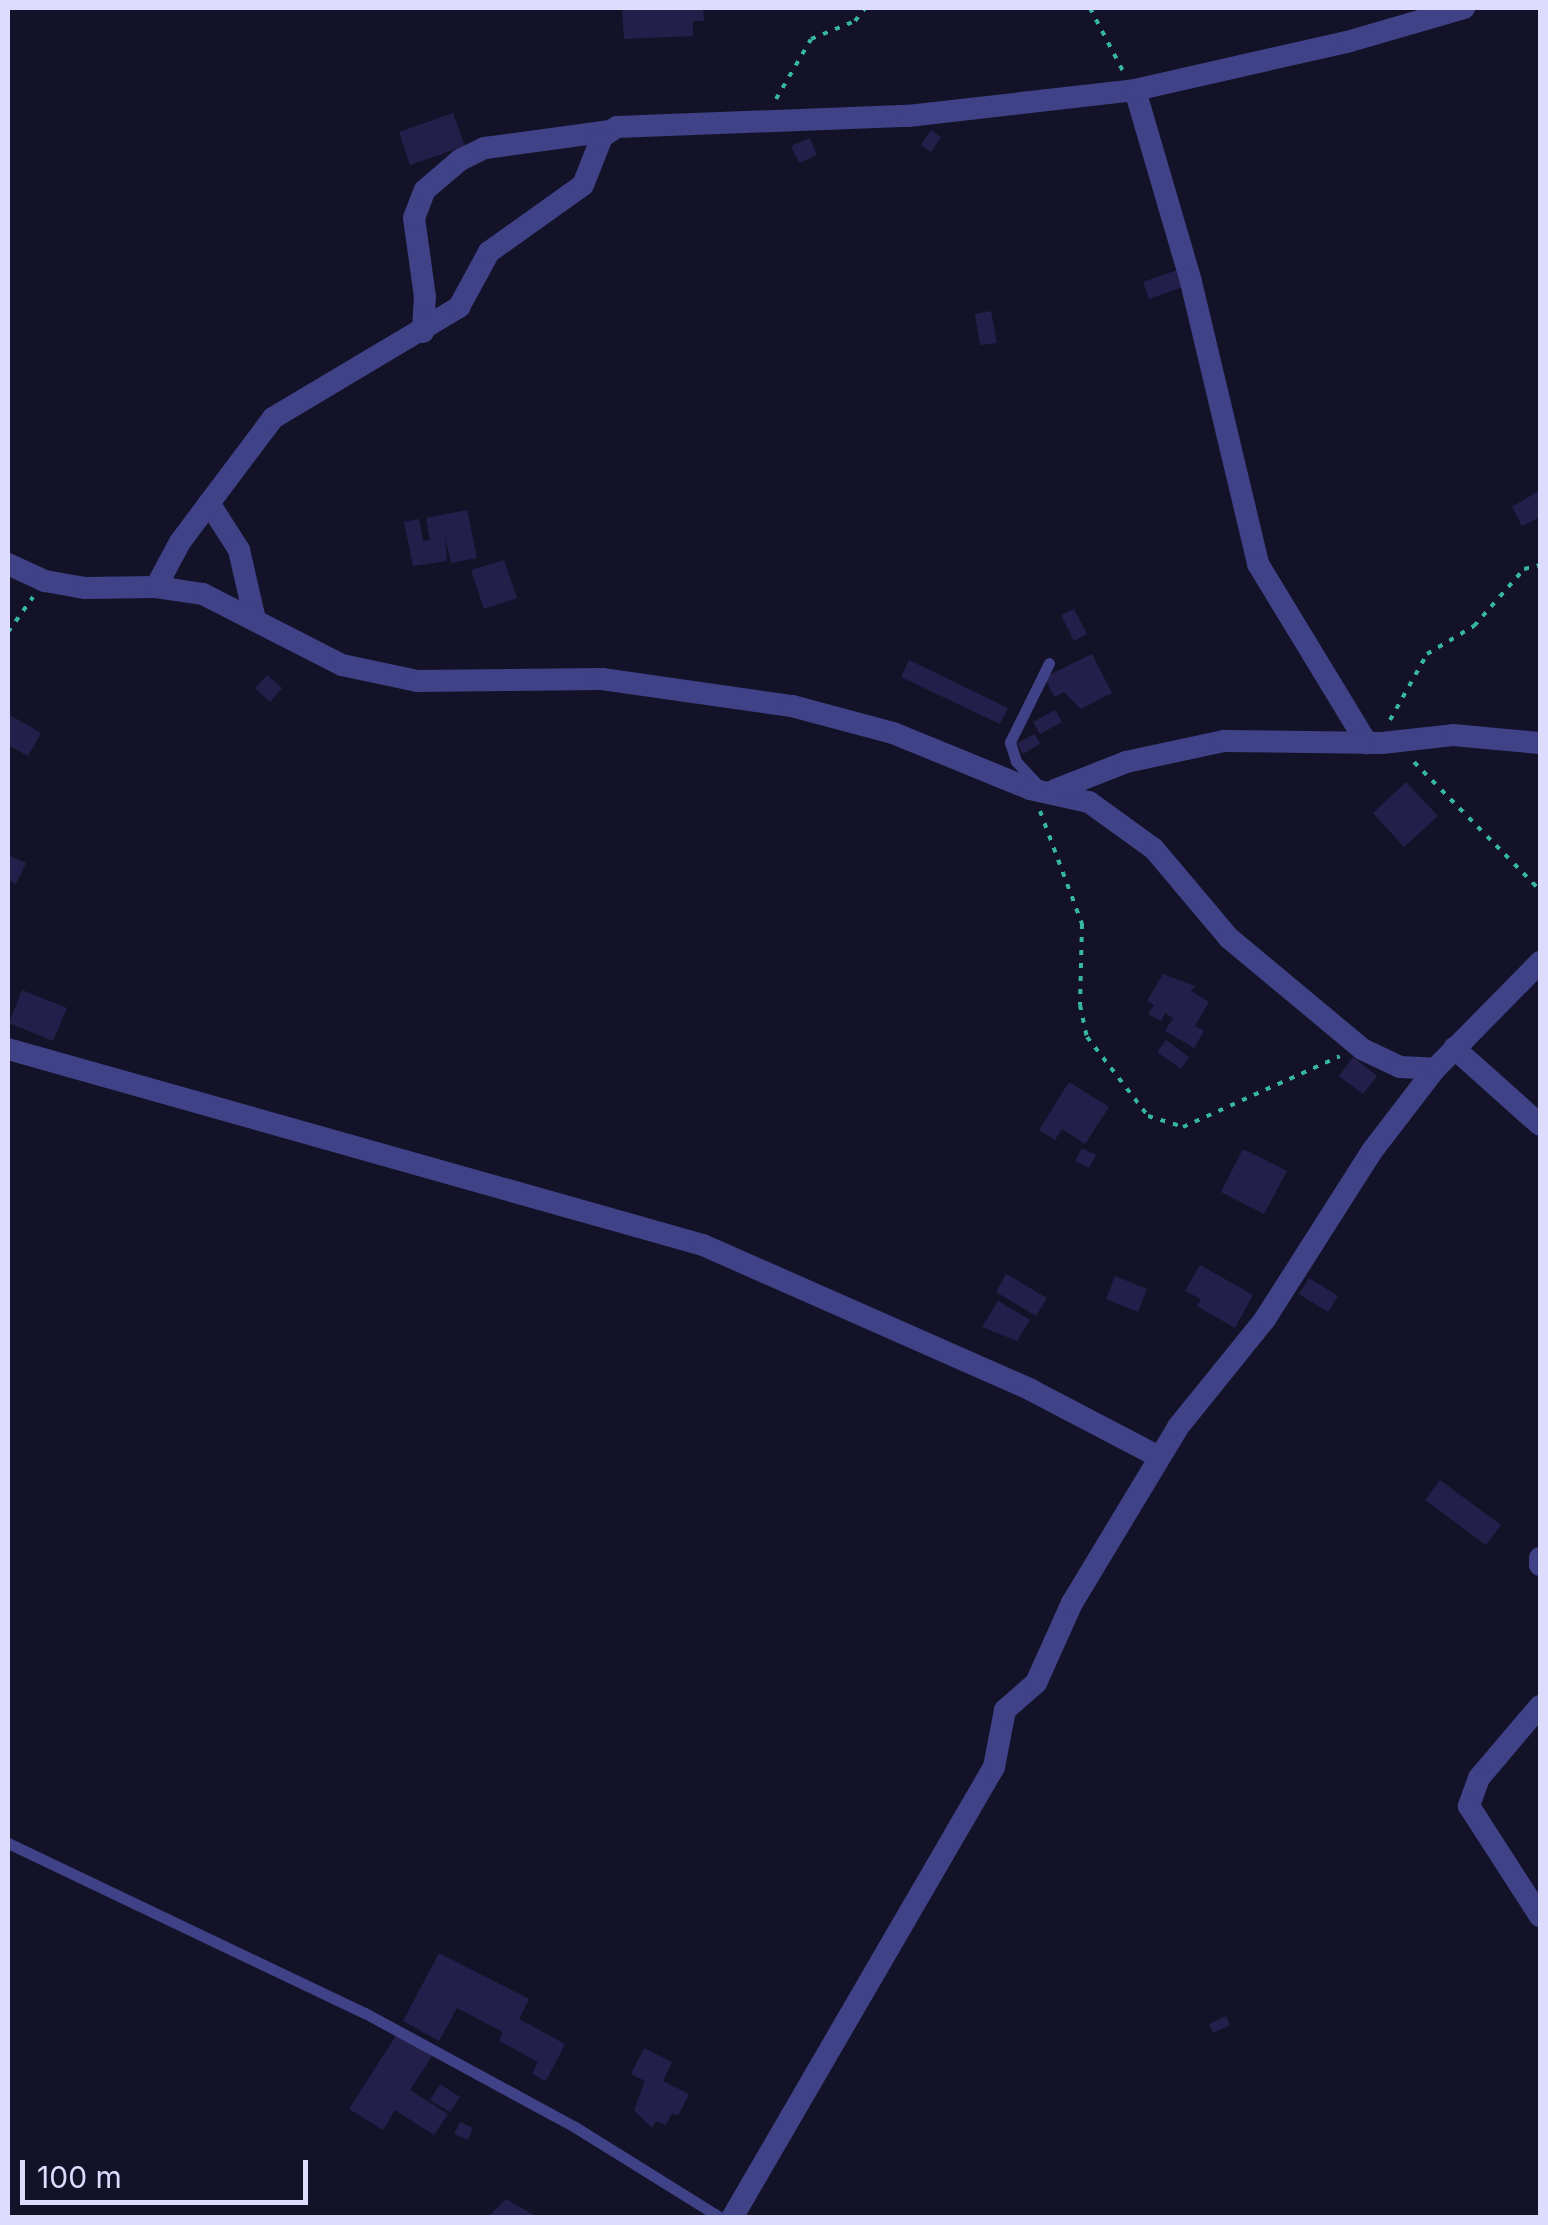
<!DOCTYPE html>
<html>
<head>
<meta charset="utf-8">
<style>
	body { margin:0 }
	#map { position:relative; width:1548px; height:2225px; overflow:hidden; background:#141229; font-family:Inter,sans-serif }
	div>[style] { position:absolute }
	.building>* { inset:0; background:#241f4a }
	.path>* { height:4px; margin-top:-2px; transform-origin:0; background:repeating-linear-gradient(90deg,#36b7a6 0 5px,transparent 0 13px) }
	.service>* { height:11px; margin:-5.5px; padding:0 5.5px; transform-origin:5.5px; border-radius:5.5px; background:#3f4286 }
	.minor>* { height:22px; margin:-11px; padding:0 11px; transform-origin:11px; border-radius:11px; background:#3f4286 }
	span { translate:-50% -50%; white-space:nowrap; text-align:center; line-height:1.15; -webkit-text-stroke:9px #141229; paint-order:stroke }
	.frame { position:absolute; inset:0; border:10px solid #dddcfd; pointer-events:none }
	.scale { position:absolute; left:20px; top:2160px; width:288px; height:45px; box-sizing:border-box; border:5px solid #dddcfd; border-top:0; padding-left:12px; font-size:30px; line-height:35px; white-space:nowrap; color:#dddcfd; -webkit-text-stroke:8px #141229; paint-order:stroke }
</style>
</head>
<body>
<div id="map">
	<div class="building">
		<i style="clip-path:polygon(622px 8px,703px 8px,704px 21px,693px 21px,693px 36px,624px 39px)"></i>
		<i style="clip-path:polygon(453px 113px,465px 146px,410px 165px,399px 132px)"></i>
		<i style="clip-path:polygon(931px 130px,941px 137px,931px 152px,921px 145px)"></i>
		<i style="clip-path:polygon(810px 138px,817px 155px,799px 163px,791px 146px)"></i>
		<i style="clip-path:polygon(1177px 270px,1183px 287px,1149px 299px,1143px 282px)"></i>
		<i style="clip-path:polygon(991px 311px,997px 343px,980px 345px,975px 314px)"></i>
		<i style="clip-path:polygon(1540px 490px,1540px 517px,1522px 526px,1512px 507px)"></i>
		<i style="clip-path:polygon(467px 510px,477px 558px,451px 563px,445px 537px,447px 561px,413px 566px,404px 522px,419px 519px,423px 541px,430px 540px,426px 518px)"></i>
		<i style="clip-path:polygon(504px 560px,517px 598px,484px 609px,471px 570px)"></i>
		<i style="clip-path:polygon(1074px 609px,1087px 634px,1074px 641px,1061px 615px)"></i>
		<i style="clip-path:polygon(1092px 654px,1112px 693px,1081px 709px,1064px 692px,1054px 697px,1045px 677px)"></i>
		<i style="clip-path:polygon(909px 660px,1008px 708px,1000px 724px,901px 677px)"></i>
		<i style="clip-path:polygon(267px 675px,282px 688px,270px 702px,255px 688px)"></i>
		<i style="clip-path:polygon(1055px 710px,1062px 722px,1040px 734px,1033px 722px)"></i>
		<i style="clip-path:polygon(8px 714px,41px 733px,28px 756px,8px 745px)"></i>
		<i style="clip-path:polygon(1035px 734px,1040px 744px,1023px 754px,1017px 743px)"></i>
		<i style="clip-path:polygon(1406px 782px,1438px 816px,1404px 847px,1373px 813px)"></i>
		<i style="clip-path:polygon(10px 856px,26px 863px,16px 884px,8px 880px)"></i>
		<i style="clip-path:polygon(1163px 974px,1195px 986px,1191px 991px,1209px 1002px,1195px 1026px,1204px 1031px,1194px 1048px,1165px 1031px,1173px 1018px,1165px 1013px,1161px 1021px,1148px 1014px,1154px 1005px,1147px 1001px)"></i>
		<i style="clip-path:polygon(22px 990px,67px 1008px,53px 1041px,9px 1023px)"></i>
		<i style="clip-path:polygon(1166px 1040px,1189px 1057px,1181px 1069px,1157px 1052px)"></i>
		<i style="clip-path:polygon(1353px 1057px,1377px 1076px,1363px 1094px,1339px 1076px)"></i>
		<i style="clip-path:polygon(1069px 1082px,1109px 1107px,1085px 1144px,1062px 1129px,1055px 1140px,1039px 1130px)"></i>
		<i style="clip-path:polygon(1082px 1148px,1096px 1155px,1089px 1168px,1075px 1161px)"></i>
		<i style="clip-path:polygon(1243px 1149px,1287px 1171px,1264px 1214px,1221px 1192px)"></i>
		<i style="clip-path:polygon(1200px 1265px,1253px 1295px,1235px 1328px,1197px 1306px,1201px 1299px,1185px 1291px)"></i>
		<i style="clip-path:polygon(1006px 1274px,1047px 1298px,1036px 1316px,996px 1292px)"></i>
		<i style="clip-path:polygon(1115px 1276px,1147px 1289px,1138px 1312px,1106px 1299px)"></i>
		<i style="clip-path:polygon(1309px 1278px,1338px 1296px,1328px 1312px,1299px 1294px)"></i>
		<i style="clip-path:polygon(998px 1301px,1030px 1320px,1017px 1341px,982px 1327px)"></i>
		<i style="clip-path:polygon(1440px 1480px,1501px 1525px,1486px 1545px,1425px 1500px)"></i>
		<i style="clip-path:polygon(439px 1953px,529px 1999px,519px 2019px,565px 2044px,546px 2081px,532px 2074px,538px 2062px,499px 2041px,503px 2032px,457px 2008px,439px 2041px,403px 2021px)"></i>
		<i style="clip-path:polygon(1226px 2016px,1230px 2025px,1213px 2033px,1209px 2024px)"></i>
		<i style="clip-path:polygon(397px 2034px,432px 2056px,410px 2090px,448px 2114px,434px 2135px,395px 2110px,383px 2130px,349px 2109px)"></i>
		<i style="clip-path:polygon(644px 2048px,672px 2062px,663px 2081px,689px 2094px,678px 2116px,672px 2113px,666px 2125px,656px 2121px,652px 2128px,634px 2110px,645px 2081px,631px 2074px)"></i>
		<i style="clip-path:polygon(440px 2084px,460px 2097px,450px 2112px,430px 2100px)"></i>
		<i style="clip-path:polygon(460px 2122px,473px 2128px,468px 2140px,454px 2134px)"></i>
		<i style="clip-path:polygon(506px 2199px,539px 2218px,487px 2218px)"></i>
	</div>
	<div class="path">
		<i style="left:1090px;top:8px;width:73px;rotate:62.4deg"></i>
		<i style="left:776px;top:99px;width:69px;rotate:-59.7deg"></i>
		<i style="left:811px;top:39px;width:48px;rotate:-22.2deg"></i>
		<i style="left:855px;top:21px;width:16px;rotate:-52deg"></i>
		<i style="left:8px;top:632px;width:43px;rotate:-54.5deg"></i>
		<i style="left:1390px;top:720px;width:76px;rotate:-60.7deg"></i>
		<i style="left:1427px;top:654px;width:55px;rotate:-30.8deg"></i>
		<i style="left:1474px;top:626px;width:76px;rotate:-48.7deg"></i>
		<i style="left:1524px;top:569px;width:16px;rotate:-14deg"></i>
		<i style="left:1414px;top:762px;width:180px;rotate:45.5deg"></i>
		<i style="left:1040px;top:811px;width:121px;rotate:69.6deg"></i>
		<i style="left:1082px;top:924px;width:81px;rotate:91.4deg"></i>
		<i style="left:1080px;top:1005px;width:33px;rotate:78deg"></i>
		<i style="left:1087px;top:1037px;width:100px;rotate:52.3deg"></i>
		<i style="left:1148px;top:1116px;width:37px;rotate:17deg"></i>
		<i style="left:1183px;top:1127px;width:172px;rotate:-24.3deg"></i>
	</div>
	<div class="service">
		<i style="left:1039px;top:786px;width:34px;rotate:-133deg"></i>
		<i style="left:1016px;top:761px;width:20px;rotate:-108deg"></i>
		<i style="left:1010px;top:742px;width:88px;rotate:-63.7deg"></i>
		<i style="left:8px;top:1843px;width:395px;rotate:25.5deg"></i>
		<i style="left:365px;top:2013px;width:239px;rotate:28.5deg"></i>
		<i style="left:575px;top:2127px;width:172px;rotate:31.9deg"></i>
	</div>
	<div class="minor">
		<i style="left:1135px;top:90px;width:200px;rotate:73.7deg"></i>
		<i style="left:1191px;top:282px;width:290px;rotate:76.6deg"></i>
		<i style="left:1258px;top:564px;width:210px;rotate:58.7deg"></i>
		<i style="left:423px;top:332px;width:35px;rotate:-87deg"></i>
		<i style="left:425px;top:297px;width:80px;rotate:-97.9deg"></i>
		<i style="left:414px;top:218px;width:30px;rotate:-69deg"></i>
		<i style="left:425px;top:190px;width:46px;rotate:-40.6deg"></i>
		<i style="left:460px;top:160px;width:28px;rotate:-26deg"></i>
		<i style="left:485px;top:148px;width:125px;rotate:-7.8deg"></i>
		<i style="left:209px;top:503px;width:56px;rotate:57.4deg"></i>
		<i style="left:239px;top:550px;width:72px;rotate:77.1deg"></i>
		<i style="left:8px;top:564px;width:41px;rotate:24.7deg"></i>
		<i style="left:45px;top:581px;width:41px;rotate:9.9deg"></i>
		<i style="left:85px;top:588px;width:71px;rotate:-0.8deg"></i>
		<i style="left:156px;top:587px;width:48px;rotate:8.5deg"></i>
		<i style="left:203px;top:594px;width:156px;rotate:27.1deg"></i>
		<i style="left:342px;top:665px;width:77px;rotate:12deg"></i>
		<i style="left:417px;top:681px;width:185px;rotate:-0.6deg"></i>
		<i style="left:602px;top:679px;width:192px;rotate:8.1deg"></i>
		<i style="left:792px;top:706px;width:105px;rotate:15deg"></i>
		<i style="left:893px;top:733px;width:148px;rotate:22.2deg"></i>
		<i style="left:1030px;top:789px;width:60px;rotate:12.4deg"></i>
		<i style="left:1089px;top:802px;width:80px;rotate:35.9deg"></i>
		<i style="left:1154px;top:849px;width:116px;rotate:49.9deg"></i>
		<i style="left:1229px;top:938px;width:173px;rotate:39.8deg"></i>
		<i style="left:1362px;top:1049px;width:42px;rotate:25.3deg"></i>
		<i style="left:1400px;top:1067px;width:35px;rotate:3deg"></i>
		<i style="left:156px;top:587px;width:51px;rotate:-61.9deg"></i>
		<i style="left:180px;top:542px;width:155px;rotate:-53.1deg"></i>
		<i style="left:273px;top:418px;width:217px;rotate:-30.8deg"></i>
		<i style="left:459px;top:307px;width:63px;rotate:-61.4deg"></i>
		<i style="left:489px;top:252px;width:115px;rotate:-35.5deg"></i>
		<i style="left:583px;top:185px;width:52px;rotate:-68.4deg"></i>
		<i style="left:602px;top:137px;width:18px;rotate:-34deg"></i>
		<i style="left:617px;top:127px;width:291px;rotate:-2.2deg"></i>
		<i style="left:908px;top:116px;width:228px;rotate:-6.5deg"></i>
		<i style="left:1135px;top:90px;width:217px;rotate:-12.8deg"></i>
		<i style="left:1347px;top:42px;width:122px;rotate:-16.2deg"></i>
		<i style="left:1055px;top:790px;width:76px;rotate:-21.5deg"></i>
		<i style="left:1126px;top:762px;width:100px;rotate:-12.1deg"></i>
		<i style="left:1224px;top:741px;width:158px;rotate:0.7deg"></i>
		<i style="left:1382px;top:743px;width:71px;rotate:-6.4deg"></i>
		<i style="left:1453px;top:735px;width:87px;rotate:5.3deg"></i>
		<i style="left:1454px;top:1048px;width:115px;rotate:41.8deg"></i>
		<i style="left:8px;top:1049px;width:722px;rotate:15.75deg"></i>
		<i style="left:703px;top:1245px;width:359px;rotate:23.8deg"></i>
		<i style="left:1031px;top:1390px;width:144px;rotate:27.6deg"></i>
		<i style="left:1540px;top:1558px;width:7px;rotate:90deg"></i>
		<i style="left:1540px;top:1706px;width:94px;rotate:130.3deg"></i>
		<i style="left:1479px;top:1778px;width:30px;rotate:110deg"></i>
		<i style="left:1469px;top:1806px;width:131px;rotate:57.2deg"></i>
		<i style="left:732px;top:2218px;width:522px;rotate:-59.85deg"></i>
		<i style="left:994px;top:1767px;width:58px;rotate:-79.1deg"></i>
		<i style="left:1005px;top:1710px;width:41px;rotate:-41.1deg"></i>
		<i style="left:1036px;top:1683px;width:88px;rotate:-65.8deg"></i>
		<i style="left:1072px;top:1603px;width:205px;rotate:-58.9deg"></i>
		<i style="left:1178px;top:1427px;width:139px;rotate:-51.1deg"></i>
		<i style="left:1265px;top:1319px;width:199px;rotate:-57.5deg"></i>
		<i style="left:1372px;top:1151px;width:103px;rotate:-52.5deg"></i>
		<i style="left:1435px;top:1069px;width:150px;rotate:-45.5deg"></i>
	</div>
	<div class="frame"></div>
	<div class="scale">100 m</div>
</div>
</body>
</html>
